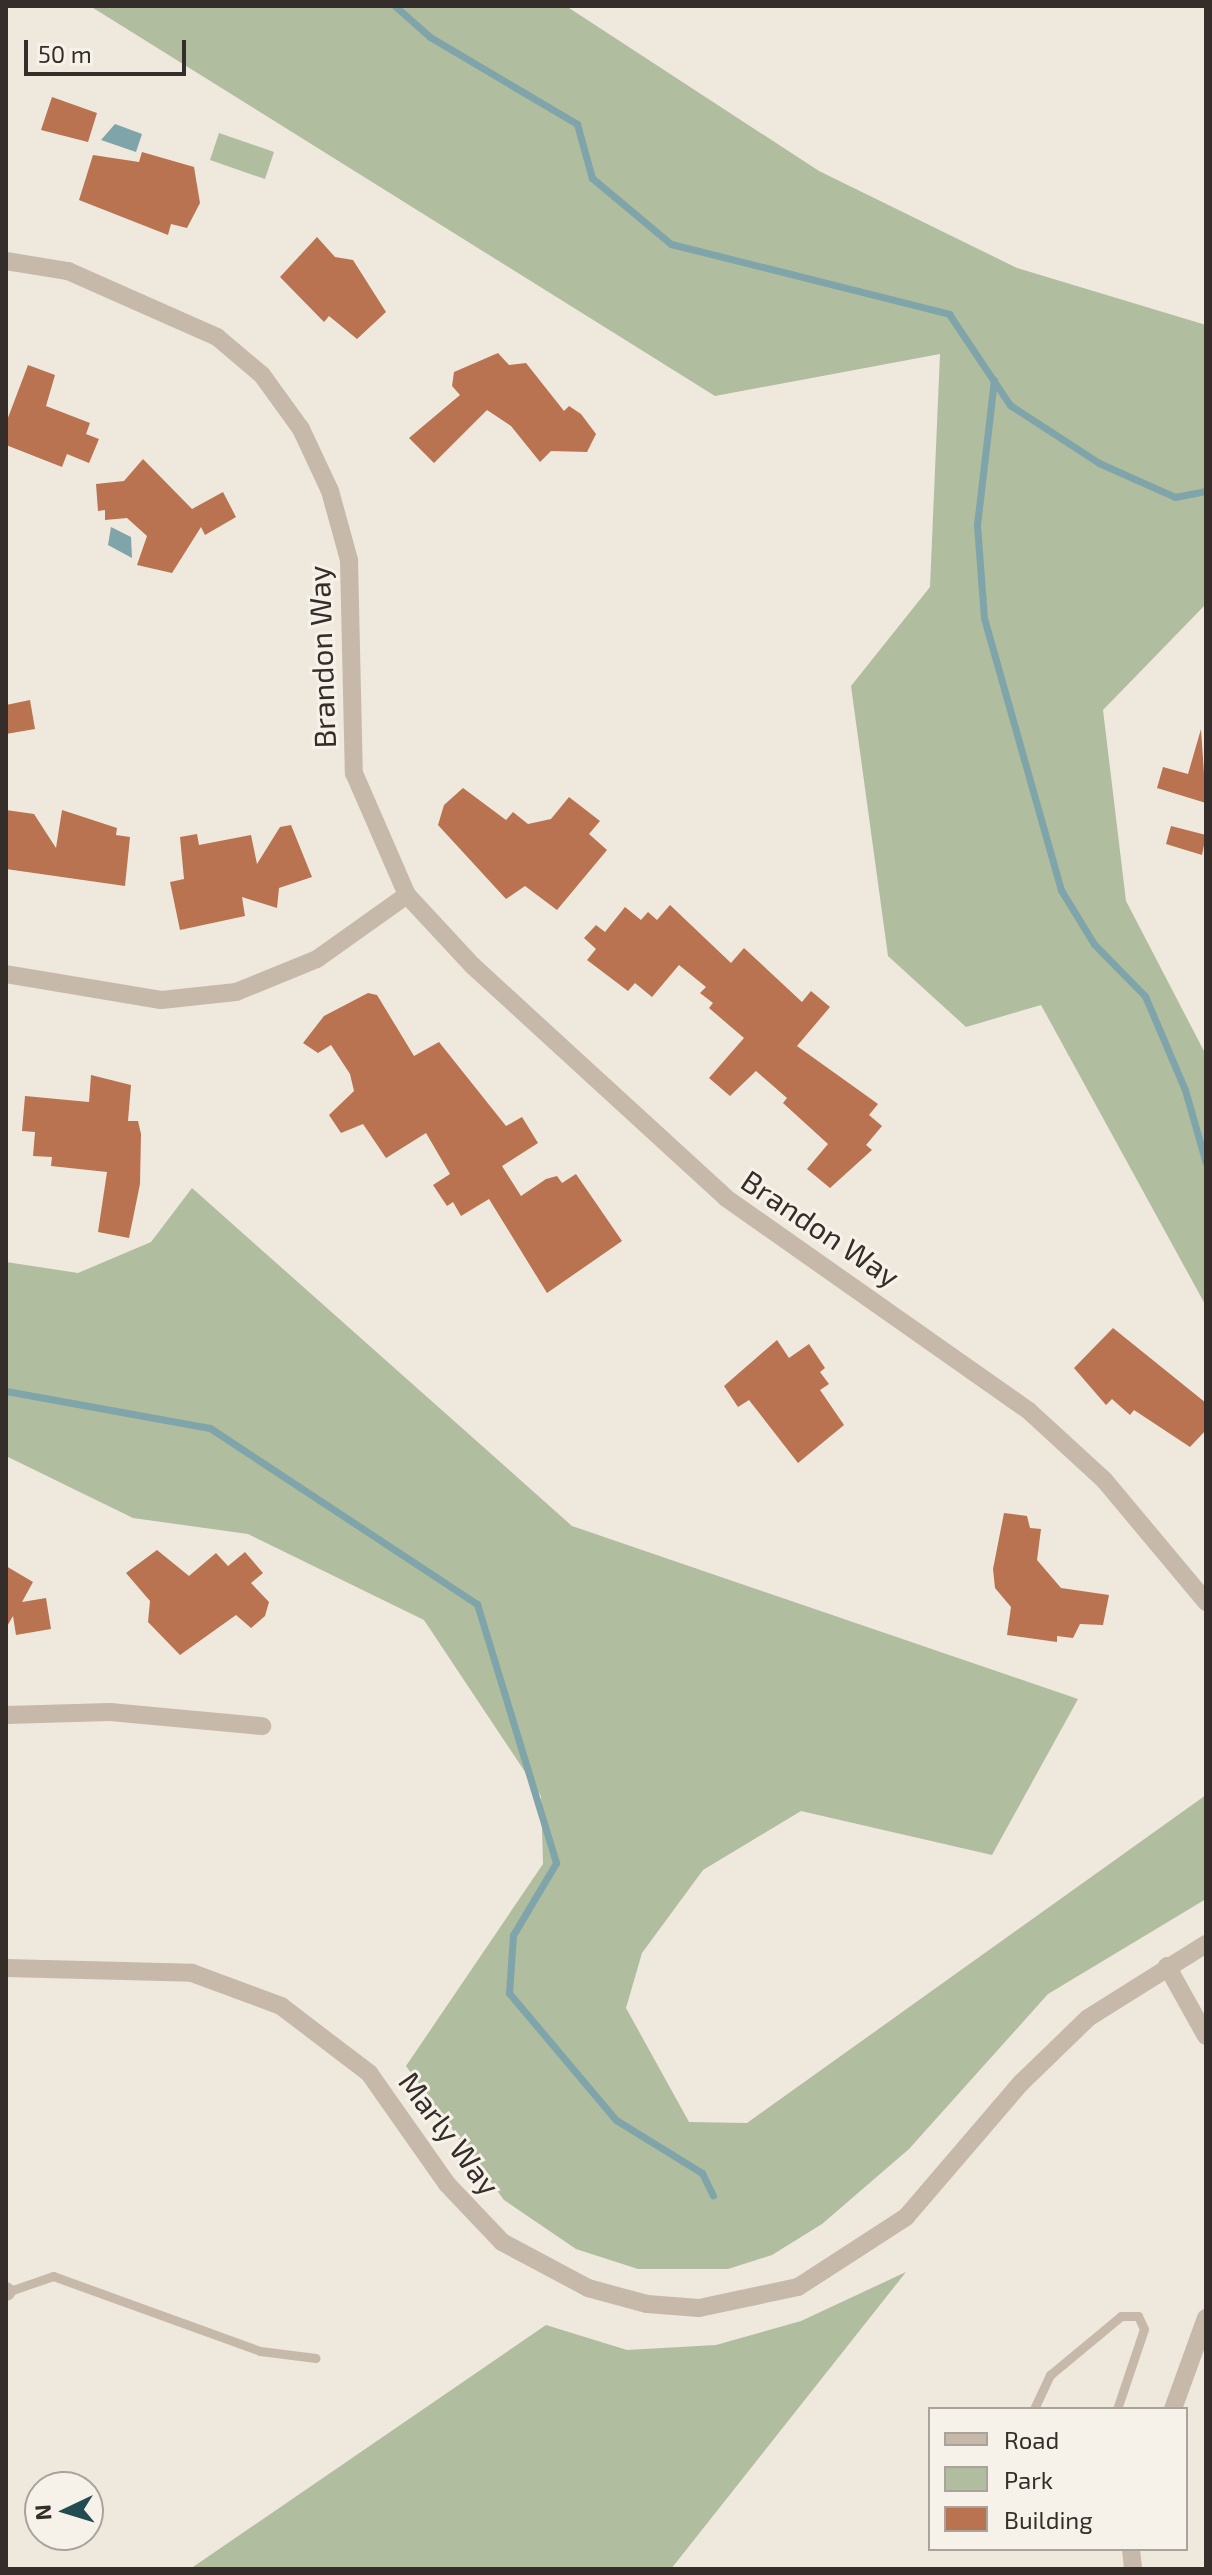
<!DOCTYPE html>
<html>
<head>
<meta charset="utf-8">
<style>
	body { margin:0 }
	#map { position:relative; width:1212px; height:2575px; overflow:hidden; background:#efe8dd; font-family:"Exo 2",sans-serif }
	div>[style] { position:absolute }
	.green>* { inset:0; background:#b0bd9e }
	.water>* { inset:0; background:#7fa4a9 }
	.stream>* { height:7px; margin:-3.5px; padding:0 3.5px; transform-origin:3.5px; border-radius:3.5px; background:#7fa4a9 }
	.building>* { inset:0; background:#b97351 }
	.lane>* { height:9px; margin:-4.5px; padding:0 4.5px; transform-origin:4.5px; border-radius:4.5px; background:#c6b9aa }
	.street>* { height:18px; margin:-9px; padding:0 9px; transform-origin:9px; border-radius:9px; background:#c6b9aa }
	span { translate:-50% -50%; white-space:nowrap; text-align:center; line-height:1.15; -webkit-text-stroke:6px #f7f2e9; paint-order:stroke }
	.street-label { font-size:30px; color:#342d29 }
	.frame { position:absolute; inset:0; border:8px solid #342d29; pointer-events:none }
	.legend { position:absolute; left:928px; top:2407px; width:260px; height:144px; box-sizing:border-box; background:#f7f2e9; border:2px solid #a9a39c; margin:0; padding:10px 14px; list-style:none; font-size:24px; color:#342d29 }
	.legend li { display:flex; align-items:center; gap:16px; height:40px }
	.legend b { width:40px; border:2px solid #a9a39c }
	.north { position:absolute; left:24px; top:2471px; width:80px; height:80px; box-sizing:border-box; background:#f7f2e9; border:2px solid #a9a39c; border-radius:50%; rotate:266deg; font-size:22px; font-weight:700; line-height:32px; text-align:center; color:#342d29 }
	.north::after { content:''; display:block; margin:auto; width:28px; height:36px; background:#234b52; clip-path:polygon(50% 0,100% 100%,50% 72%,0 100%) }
	.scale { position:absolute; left:24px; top:40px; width:162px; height:36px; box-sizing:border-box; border:4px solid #342d29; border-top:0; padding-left:10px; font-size:24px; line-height:28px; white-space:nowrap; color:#342d29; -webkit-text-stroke:6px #f7f2e9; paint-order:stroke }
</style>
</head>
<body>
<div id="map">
	<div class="green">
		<i style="clip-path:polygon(90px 6px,566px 6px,819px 171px,1017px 268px,1206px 325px,1206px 604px,1103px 710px,1126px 901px,1206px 1055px,1206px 1306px,1041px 1005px,966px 1027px,888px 956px,851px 686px,930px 587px,940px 354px,715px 396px)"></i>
		<i style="clip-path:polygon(219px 133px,274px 152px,265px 179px,210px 160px)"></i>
		<i style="clip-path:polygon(192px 1188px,572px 1526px,1078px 1699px,992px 1855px,801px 1811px,703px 1870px,642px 1953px,626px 2008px,689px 2122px,747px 2123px,1206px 1795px,1206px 1899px,1048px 1994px,909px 2149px,822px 2224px,772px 2255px,728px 2269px,638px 2269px,576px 2249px,504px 2200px,406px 2066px,543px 1864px,541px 1796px,424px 1620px,248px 1534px,133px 1518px,6px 1456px,6px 1262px,78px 1273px,151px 1242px)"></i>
		<i style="clip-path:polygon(906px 2272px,671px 2569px,190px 2569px,546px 2325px,627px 2350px,716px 2345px,801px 2321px)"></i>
	</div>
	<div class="water">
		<i style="clip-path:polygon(115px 124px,142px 134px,136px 152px,101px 140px)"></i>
		<i style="clip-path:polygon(111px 527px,131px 537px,132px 558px,108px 545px)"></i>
	</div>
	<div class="stream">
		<i style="left:395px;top:6px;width:47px;rotate:41.5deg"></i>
		<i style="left:430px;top:37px;width:171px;rotate:30.6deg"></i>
		<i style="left:577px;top:124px;width:56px;rotate:74.5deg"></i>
		<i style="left:592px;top:178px;width:103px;rotate:39.9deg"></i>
		<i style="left:671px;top:244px;width:287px;rotate:14.1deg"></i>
		<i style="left:949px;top:314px;width:110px;rotate:56.2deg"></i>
		<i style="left:1010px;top:405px;width:106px;rotate:33.1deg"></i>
		<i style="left:1099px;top:463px;width:83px;rotate:24.1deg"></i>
		<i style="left:1175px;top:497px;width:32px;rotate:-11deg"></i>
		<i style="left:994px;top:380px;width:146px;rotate:96.7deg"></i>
		<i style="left:977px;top:525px;width:93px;rotate:85.7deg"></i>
		<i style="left:984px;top:618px;width:283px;rotate:74.2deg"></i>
		<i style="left:1061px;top:890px;width:63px;rotate:58.6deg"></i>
		<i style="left:1094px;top:944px;width:73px;rotate:45.6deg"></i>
		<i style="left:1145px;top:996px;width:102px;rotate:66.9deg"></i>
		<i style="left:1185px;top:1090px;width:76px;rotate:74deg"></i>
		<i style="left:6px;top:1391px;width:207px;rotate:10.3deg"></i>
		<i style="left:210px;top:1428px;width:320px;rotate:33.4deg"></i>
		<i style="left:477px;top:1604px;width:271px;rotate:73deg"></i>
		<i style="left:556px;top:1863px;width:84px;rotate:120.8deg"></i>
		<i style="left:513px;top:1935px;width:58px;rotate:93.9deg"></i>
		<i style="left:509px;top:1993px;width:166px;rotate:49.9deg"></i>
		<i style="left:616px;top:2120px;width:101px;rotate:31.6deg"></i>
		<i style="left:702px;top:2173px;width:25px;rotate:64deg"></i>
	</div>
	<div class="building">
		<i style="clip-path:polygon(52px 97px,97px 113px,88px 142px,41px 130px)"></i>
		<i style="clip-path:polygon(142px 152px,194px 167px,200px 203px,187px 228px,171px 224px,168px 235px,79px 200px,93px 155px,139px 162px)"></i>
		<i style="clip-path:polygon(317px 237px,335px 257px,353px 260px,386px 312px,357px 339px,329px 316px,324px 322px,280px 277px)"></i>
		<i style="clip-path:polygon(498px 353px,509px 365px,526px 363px,564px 411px,569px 406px,581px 414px,596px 434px,587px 452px,551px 451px,540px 462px,511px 426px,487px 410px,434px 463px,409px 438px,460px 395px,452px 386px,454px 372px)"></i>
		<i style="clip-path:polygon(28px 365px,55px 375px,46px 406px,90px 423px,86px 434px,99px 439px,89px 463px,67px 454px,62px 467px,6px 445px,6px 423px)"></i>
		<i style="clip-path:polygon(143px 459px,192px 509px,223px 492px,236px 517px,205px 535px,201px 527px,172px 573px,137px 565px,147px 536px,127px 518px,105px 520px,105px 510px,98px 511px,96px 484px,124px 481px)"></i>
		<i style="clip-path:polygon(30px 700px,35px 729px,6px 734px,6px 705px)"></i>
		<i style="clip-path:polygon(1201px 729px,1206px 803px,1157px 788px,1163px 767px,1188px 774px)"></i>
		<i style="clip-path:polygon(463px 788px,506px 820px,513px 812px,528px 824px,551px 819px,569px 797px,600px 821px,589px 834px,607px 850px,557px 910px,525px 886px,506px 899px,438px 825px,444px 805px)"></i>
		<i style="clip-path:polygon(6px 810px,34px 814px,56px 848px,62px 810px,117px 828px,116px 835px,130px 837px,125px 886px,6px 869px)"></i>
		<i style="clip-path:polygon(291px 825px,312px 877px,279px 888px,277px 908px,242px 897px,245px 916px,180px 930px,170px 882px,184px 879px,180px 837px,197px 834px,199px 845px,251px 835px,257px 864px,280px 827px)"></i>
		<i style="clip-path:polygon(1171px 826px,1206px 835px,1202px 855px,1166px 844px)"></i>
		<i style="clip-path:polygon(670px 905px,731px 963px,744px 948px,802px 1002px,811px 991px,830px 1007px,797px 1046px,878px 1104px,869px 1115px,882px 1126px,866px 1145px,872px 1150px,830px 1188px,807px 1169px,828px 1144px,783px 1103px,787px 1098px,756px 1071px,730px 1096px,709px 1078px,744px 1038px,709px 1008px,713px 1003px,700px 993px,706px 987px,679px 965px,652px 997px,635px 983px,628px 991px,587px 960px,596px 949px,584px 938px,596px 925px,605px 932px,625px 907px,641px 920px,648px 912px,657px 920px)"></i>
		<i style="clip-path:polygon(368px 993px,377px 995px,414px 1056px,439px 1042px,506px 1126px,522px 1117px,538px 1143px,502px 1166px,521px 1196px,546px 1179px,557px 1176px,562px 1183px,576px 1174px,622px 1241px,547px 1293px,489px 1199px,461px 1216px,453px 1202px,447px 1206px,433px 1185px,450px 1174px,426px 1133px,386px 1158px,363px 1124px,341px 1133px,329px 1115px,354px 1091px,350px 1074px,331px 1045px,318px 1053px,303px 1043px,324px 1016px)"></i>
		<i style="clip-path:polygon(91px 1075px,131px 1085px,128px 1121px,138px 1121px,141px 1134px,140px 1184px,129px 1238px,98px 1232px,107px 1172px,51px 1166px,52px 1157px,33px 1156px,35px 1132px,22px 1131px,25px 1096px,89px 1102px)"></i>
		<i style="clip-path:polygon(1113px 1328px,1206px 1403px,1206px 1430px,1190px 1447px,1134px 1410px,1130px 1415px,1112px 1399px,1106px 1405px,1074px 1368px)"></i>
		<i style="clip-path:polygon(777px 1340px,789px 1358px,809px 1344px,825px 1368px,820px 1372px,829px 1384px,820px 1390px,844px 1425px,798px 1463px,749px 1400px,738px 1407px,724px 1386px)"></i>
		<i style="clip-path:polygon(1004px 1513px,1027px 1516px,1030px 1528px,1041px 1529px,1037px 1560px,1061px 1588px,1109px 1595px,1103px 1625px,1080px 1624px,1073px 1638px,1057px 1636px,1057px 1642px,1007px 1635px,1011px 1607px,995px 1588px,993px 1569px)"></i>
		<i style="clip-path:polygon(157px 1550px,189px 1576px,216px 1553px,228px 1566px,245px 1552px,263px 1573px,251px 1583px,269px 1602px,265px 1616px,251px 1628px,236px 1615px,180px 1655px,148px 1622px,150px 1601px,126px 1573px)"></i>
		<i style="clip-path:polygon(6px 1566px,33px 1582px,22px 1602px,46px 1598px,51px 1629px,16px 1635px,13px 1616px,6px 1628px)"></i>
	</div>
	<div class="lane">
		<i style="left:7px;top:2292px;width:49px;rotate:-19.2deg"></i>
		<i style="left:53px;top:2276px;width:220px;rotate:19.9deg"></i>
		<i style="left:260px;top:2351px;width:56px;rotate:7.1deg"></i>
		<i style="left:1034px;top:2409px;width:38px;rotate:-65deg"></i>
		<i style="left:1050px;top:2375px;width:92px;rotate:-39.7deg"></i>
		<i style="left:1121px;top:2316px;width:17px"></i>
		<i style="left:1138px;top:2316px;width:14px;rotate:65deg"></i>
		<i style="left:1144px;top:2329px;width:84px;rotate:108.6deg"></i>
	</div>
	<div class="street">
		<i style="left:6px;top:261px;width:63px;rotate:9.2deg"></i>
		<i style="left:68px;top:271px;width:163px;rotate:23.9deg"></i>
		<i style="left:217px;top:337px;width:59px;rotate:40.2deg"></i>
		<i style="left:262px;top:375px;width:67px;rotate:54.2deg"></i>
		<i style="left:301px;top:429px;width:68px;rotate:64.9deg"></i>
		<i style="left:330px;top:491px;width:72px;rotate:74.6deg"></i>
		<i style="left:349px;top:560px;width:213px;rotate:88.7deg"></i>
		<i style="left:354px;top:773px;width:133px;rotate:66.5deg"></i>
		<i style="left:407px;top:895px;width:110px;rotate:144.6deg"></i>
		<i style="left:317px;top:959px;width:87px;rotate:157.8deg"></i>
		<i style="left:236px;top:992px;width:75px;rotate:173.9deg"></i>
		<i style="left:161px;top:1000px;width:157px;rotate:-170.5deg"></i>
		<i style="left:407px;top:895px;width:97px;rotate:47.1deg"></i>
		<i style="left:473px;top:966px;width:343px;rotate:42.5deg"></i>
		<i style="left:726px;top:1198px;width:370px;rotate:35.1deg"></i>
		<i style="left:1029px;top:1411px;width:103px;rotate:42.6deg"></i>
		<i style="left:1105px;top:1481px;width:158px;rotate:50.1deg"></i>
		<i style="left:6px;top:1715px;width:104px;rotate:-1.7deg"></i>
		<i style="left:110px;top:1712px;width:153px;rotate:5.3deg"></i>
		<i style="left:1167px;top:1966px;width:80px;rotate:60.9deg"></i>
		<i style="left:6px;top:1968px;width:186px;rotate:1.5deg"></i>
		<i style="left:192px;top:1973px;width:95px;rotate:20.3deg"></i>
		<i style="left:281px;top:2006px;width:111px;rotate:37.3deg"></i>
		<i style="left:369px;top:2073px;width:136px;rotate:54.9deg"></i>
		<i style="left:447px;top:2184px;width:80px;rotate:46.5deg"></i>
		<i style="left:502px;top:2242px;width:98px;rotate:28.1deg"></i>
		<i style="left:588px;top:2288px;width:61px;rotate:15.2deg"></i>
		<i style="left:647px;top:2304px;width:52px;rotate:4.4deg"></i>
		<i style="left:699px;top:2308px;width:101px;rotate:-12deg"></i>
		<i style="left:798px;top:2287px;width:129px;rotate:-32.9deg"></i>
		<i style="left:906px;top:2217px;width:177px;rotate:-49.4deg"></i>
		<i style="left:1021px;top:2083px;width:93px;rotate:-44.1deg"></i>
		<i style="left:1088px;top:2018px;width:139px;rotate:-32.1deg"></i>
		<i style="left:6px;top:2291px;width:1px;rotate:45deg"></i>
		<i style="left:1173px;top:2409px;width:97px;rotate:-70.1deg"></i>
		<i style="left:1131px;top:2549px;width:20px;rotate:84deg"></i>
	</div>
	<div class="street-label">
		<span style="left:321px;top:657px;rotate:-92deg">Brandon Way</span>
		<span style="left:821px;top:1228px;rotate:34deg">Brandon Way</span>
		<span style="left:450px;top:2133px;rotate:53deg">Marly Way</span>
	</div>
	<div class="frame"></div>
	<ul class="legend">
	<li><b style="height:10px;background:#c6b9aa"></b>Road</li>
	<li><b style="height:22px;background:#b0bd9e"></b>Park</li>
	<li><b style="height:22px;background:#b97351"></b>Building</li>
	</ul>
	<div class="north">N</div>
	<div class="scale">50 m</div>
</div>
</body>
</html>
